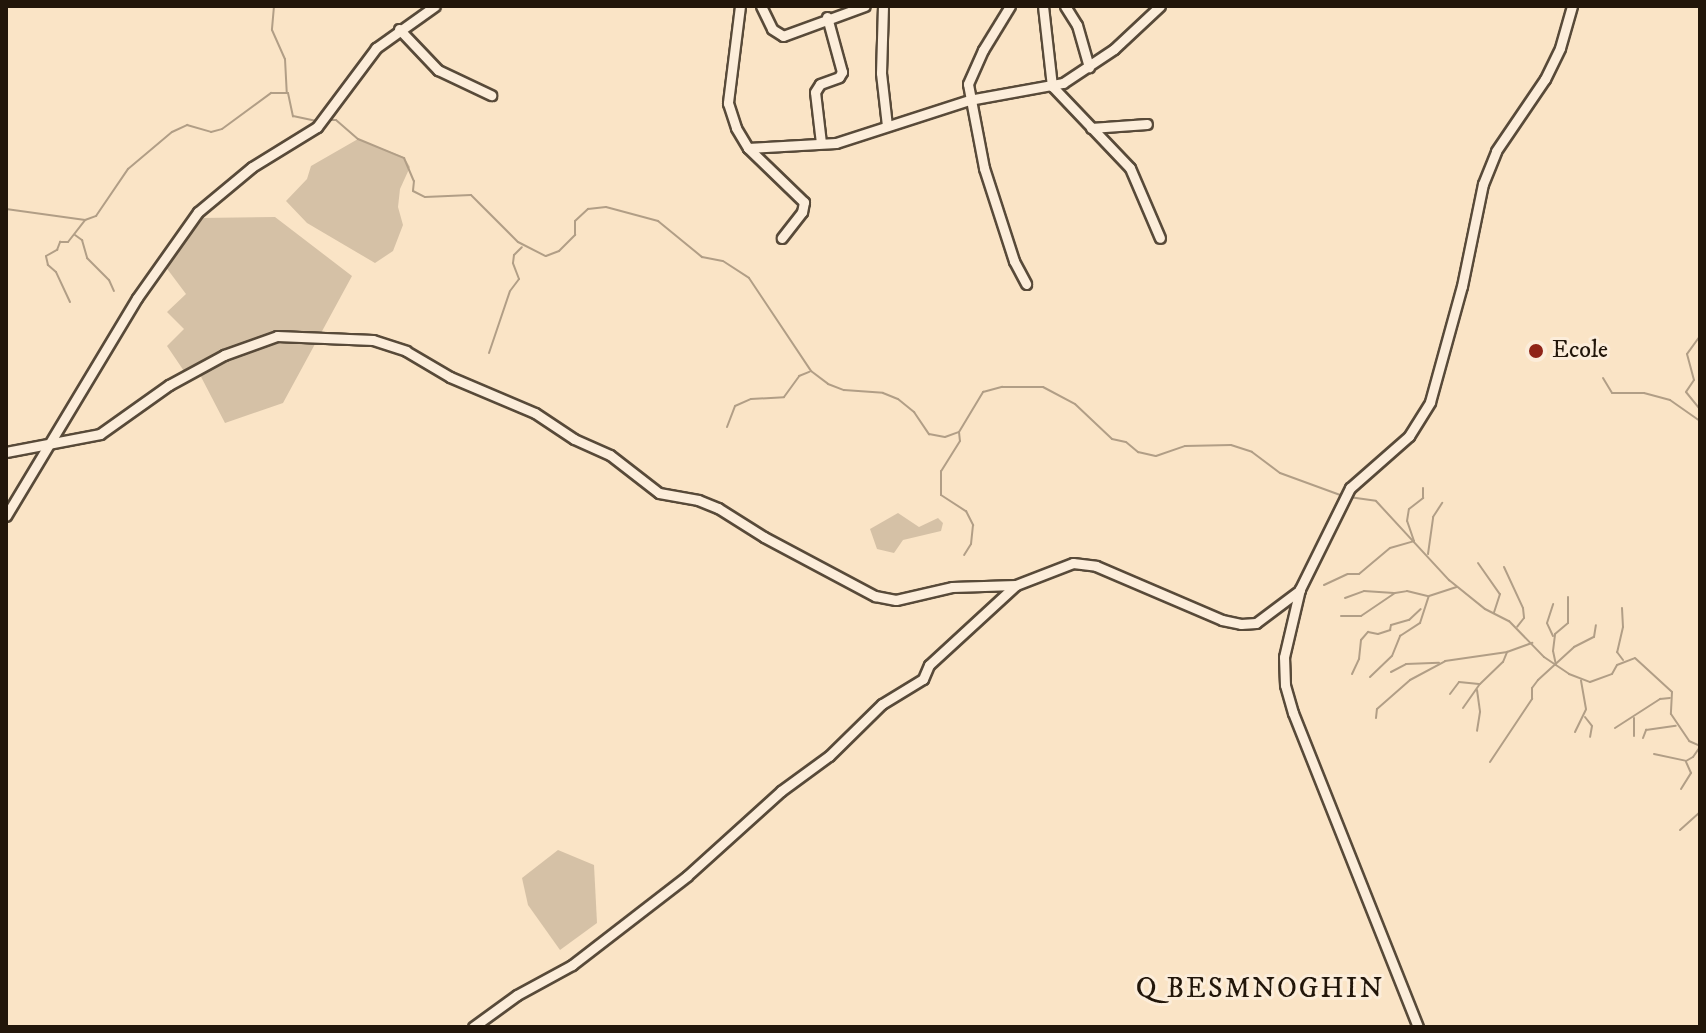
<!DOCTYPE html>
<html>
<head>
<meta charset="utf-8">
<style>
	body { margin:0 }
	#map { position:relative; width:1706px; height:1033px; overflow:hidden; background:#fae4c6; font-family:"IM FELL DW Pica",serif }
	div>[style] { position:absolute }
	.green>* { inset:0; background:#d5c1a6 }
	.stream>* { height:2px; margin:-1px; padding:0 1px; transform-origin:1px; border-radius:1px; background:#b19e86 }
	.roads { filter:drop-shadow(2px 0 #584a39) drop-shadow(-2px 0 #584a39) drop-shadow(0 2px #584a39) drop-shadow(0 -2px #584a39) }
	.minor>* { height:9px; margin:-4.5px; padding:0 4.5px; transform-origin:4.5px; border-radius:4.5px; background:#fcedda }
	.dots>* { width:22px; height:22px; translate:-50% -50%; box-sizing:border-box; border:4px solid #fcedda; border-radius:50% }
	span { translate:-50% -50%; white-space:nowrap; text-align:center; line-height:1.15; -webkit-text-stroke:6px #fcedda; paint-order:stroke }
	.poi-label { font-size:24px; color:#22160a }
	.left { translate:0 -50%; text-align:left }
	.quarter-label { font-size:28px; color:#22160a; letter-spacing:2px }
	.frame { position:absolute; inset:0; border:8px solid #22160a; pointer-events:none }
</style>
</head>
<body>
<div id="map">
	<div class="green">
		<i style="clip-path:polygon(358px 139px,404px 157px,410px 167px,400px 189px,398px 207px,403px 225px,393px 251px,375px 263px,307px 223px,286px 201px,307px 179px,311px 166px)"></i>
		<i style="clip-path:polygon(275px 217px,352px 276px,283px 403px,225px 423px,198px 371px,188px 377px,167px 346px,184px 329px,167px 312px,186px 294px,165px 266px,200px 218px)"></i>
		<i style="clip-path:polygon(898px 513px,919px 527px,938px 518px,943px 523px,941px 531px,903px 540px,894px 553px,877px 549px,870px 529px)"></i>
		<i style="clip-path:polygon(558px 850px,594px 865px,597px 923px,560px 950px,528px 905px,522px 878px)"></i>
	</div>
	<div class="stream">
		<i style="left:274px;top:6px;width:24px;rotate:95deg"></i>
		<i style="left:272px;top:30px;width:32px;rotate:66deg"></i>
		<i style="left:285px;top:59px;width:34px;rotate:87deg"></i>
		<i style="left:326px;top:120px;width:10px"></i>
		<i style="left:336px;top:120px;width:29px;rotate:41deg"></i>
		<i style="left:358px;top:139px;width:50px;rotate:22.4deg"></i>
		<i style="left:404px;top:158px;width:25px;rotate:67deg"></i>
		<i style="left:414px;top:181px;width:10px;rotate:96deg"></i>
		<i style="left:413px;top:191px;width:13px;rotate:27deg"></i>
		<i style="left:425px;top:197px;width:46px;rotate:-2.5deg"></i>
		<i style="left:471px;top:195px;width:66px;rotate:45deg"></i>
		<i style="left:518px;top:242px;width:31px;rotate:27deg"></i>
		<i style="left:546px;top:256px;width:14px;rotate:-21deg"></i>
		<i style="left:559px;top:251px;width:23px;rotate:-45deg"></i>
		<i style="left:575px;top:235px;width:14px;rotate:-90deg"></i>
		<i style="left:575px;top:221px;width:18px;rotate:-43deg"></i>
		<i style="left:588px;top:209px;width:18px;rotate:-6deg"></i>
		<i style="left:606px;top:207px;width:54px;rotate:15.1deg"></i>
		<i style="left:658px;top:221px;width:57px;rotate:39.3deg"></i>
		<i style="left:702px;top:257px;width:21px;rotate:11deg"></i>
		<i style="left:723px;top:261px;width:31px;rotate:33deg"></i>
		<i style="left:749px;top:278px;width:112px;rotate:56.3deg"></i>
		<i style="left:811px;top:371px;width:21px;rotate:37deg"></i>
		<i style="left:828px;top:384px;width:17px;rotate:21deg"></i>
		<i style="left:844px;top:390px;width:39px;rotate:4deg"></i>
		<i style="left:883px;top:393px;width:16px;rotate:22deg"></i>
		<i style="left:898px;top:399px;width:21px;rotate:39deg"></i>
		<i style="left:914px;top:412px;width:27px;rotate:56deg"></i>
		<i style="left:929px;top:434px;width:16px;rotate:11deg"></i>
		<i style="left:945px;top:437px;width:15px;rotate:-20deg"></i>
		<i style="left:959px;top:432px;width:47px;rotate:-59deg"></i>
		<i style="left:983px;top:392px;width:20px;rotate:-15deg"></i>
		<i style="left:1002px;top:387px;width:41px"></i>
		<i style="left:1043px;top:387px;width:36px;rotate:28deg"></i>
		<i style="left:1075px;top:404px;width:51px;rotate:43.4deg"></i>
		<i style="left:1112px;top:439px;width:14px;rotate:12deg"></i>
		<i style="left:1126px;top:442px;width:16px;rotate:40deg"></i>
		<i style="left:1138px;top:452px;width:18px;rotate:13deg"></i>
		<i style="left:1156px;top:456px;width:31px;rotate:-19deg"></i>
		<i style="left:1185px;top:446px;width:46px;rotate:-1.2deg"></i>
		<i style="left:1231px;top:445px;width:22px;rotate:18deg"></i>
		<i style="left:1252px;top:452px;width:35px;rotate:37deg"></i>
		<i style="left:1280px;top:473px;width:67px;rotate:20.1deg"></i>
		<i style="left:6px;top:209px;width:80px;rotate:7.9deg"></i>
		<i style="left:85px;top:220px;width:12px;rotate:-20deg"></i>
		<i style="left:96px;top:216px;width:57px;rotate:-55.8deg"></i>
		<i style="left:128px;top:169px;width:57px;rotate:-40.1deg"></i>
		<i style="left:172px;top:132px;width:17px;rotate:-25deg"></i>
		<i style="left:187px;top:125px;width:25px;rotate:16deg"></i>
		<i style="left:211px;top:132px;width:11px;rotate:-15deg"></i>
		<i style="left:222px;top:129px;width:61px;rotate:-36.3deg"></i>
		<i style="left:271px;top:93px;width:17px"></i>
		<i style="left:288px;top:93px;width:24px;rotate:78deg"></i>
		<i style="left:293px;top:116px;width:24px;rotate:12deg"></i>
		<i style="left:75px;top:235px;width:9px;rotate:36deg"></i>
		<i style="left:82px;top:240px;width:19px;rotate:74deg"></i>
		<i style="left:87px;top:258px;width:31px;rotate:45deg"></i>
		<i style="left:109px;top:280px;width:12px;rotate:66deg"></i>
		<i style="left:70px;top:302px;width:33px;rotate:-115deg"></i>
		<i style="left:56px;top:272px;width:11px;rotate:-139deg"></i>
		<i style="left:48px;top:265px;width:9px;rotate:-103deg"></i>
		<i style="left:46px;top:256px;width:13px;rotate:-29deg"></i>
		<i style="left:57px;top:250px;width:9px;rotate:-69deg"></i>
		<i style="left:60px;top:242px;width:8px"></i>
		<i style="left:68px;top:242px;width:28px;rotate:-52deg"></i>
		<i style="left:1700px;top:336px;width:22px;rotate:126deg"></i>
		<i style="left:1687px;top:354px;width:27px;rotate:75deg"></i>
		<i style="left:1694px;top:380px;width:14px;rotate:124deg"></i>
		<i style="left:1686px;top:392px;width:22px;rotate:51deg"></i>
		<i style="left:489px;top:353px;width:65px;rotate:-71.3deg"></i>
		<i style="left:510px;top:291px;width:15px;rotate:-53deg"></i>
		<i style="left:519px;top:279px;width:17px;rotate:-111deg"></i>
		<i style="left:513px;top:263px;width:8px;rotate:-83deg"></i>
		<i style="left:514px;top:255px;width:11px;rotate:-45deg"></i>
		<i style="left:1603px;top:378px;width:17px;rotate:59deg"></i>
		<i style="left:1612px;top:393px;width:32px"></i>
		<i style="left:1644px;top:393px;width:27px;rotate:15deg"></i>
		<i style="left:1670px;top:400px;width:37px;rotate:35deg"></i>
		<i style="left:727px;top:427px;width:22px;rotate:-69deg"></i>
		<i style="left:735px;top:406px;width:17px;rotate:-24deg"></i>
		<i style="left:751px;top:399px;width:33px;rotate:-3deg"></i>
		<i style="left:784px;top:397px;width:26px;rotate:-54deg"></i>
		<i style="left:799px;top:376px;width:11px;rotate:-22deg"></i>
		<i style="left:959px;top:432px;width:9px;rotate:84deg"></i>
		<i style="left:960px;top:441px;width:36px;rotate:122deg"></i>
		<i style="left:941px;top:471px;width:24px;rotate:90deg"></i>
		<i style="left:941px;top:495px;width:30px;rotate:33deg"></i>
		<i style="left:966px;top:511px;width:16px;rotate:63deg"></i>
		<i style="left:973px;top:525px;width:19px;rotate:96deg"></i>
		<i style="left:971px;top:544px;width:13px;rotate:122deg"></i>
		<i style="left:1349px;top:497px;width:27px;rotate:8deg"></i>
		<i style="left:1376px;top:501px;width:108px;rotate:47.3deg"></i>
		<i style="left:1449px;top:580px;width:46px;rotate:38.9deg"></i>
		<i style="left:1485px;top:609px;width:27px;rotate:27deg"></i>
		<i style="left:1509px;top:621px;width:50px;rotate:45.8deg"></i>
		<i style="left:1544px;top:657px;width:30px;rotate:34deg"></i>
		<i style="left:1569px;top:674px;width:22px;rotate:21deg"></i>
		<i style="left:1590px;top:682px;width:23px;rotate:-20deg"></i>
		<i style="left:1612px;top:674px;width:10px;rotate:-61deg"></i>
		<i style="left:1617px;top:665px;width:19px;rotate:-21deg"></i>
		<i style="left:1635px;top:658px;width:50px;rotate:42.6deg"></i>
		<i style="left:1672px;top:692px;width:22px;rotate:93deg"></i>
		<i style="left:1671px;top:714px;width:32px;rotate:56deg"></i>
		<i style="left:1689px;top:741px;width:12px;rotate:24deg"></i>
		<i style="left:1428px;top:554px;width:37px;rotate:-82deg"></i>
		<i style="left:1433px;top:517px;width:17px;rotate:-57deg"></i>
		<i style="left:1478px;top:563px;width:38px;rotate:55deg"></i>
		<i style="left:1500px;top:594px;width:20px;rotate:108deg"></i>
		<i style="left:1504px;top:567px;width:45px;rotate:65.1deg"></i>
		<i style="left:1523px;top:608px;width:10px;rotate:84deg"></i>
		<i style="left:1524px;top:618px;width:11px;rotate:128deg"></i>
		<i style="left:1324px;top:585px;width:26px;rotate:-25deg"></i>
		<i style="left:1348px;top:574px;width:11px"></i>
		<i style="left:1359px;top:574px;width:40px;rotate:-40deg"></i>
		<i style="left:1390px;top:548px;width:25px;rotate:-16deg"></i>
		<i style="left:1414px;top:541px;width:21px;rotate:-109deg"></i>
		<i style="left:1407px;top:521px;width:12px;rotate:-81deg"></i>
		<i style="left:1409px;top:509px;width:18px;rotate:-38deg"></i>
		<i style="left:1423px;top:498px;width:10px;rotate:-90deg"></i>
		<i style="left:1345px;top:598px;width:20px;rotate:-20deg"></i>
		<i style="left:1364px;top:591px;width:30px;rotate:4deg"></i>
		<i style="left:1622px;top:608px;width:19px;rotate:87deg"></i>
		<i style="left:1623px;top:627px;width:26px;rotate:103deg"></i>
		<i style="left:1617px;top:652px;width:10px;rotate:53deg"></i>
		<i style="left:1341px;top:616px;width:20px"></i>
		<i style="left:1361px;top:616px;width:41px;rotate:-34.1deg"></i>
		<i style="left:1395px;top:593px;width:12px;rotate:-9deg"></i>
		<i style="left:1407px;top:591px;width:21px;rotate:14deg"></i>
		<i style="left:1553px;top:636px;width:14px;rotate:-115deg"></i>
		<i style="left:1547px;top:623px;width:20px;rotate:-72deg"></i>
		<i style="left:1556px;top:665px;width:14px;rotate:-102deg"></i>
		<i style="left:1553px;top:651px;width:17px;rotate:-83deg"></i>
		<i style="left:1555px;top:634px;width:17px;rotate:-40deg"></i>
		<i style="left:1568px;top:623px;width:26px;rotate:-90deg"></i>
		<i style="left:1391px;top:672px;width:17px;rotate:-28deg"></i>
		<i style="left:1406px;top:664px;width:33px;rotate:-2deg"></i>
		<i style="left:1352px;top:674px;width:17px;rotate:-65deg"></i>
		<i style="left:1359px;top:659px;width:19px;rotate:-84deg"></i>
		<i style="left:1361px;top:640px;width:11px;rotate:-49deg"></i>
		<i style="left:1368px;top:632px;width:10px;rotate:11deg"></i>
		<i style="left:1378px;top:634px;width:13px;rotate:-18deg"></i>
		<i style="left:1390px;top:630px;width:5px;rotate:-79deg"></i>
		<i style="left:1391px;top:625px;width:19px;rotate:-16deg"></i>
		<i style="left:1409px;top:620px;width:16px;rotate:-43deg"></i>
		<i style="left:1370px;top:677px;width:30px;rotate:-44deg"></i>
		<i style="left:1392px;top:656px;width:22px;rotate:-68deg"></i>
		<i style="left:1400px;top:636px;width:24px;rotate:-33deg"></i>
		<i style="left:1420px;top:623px;width:28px;rotate:-72deg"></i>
		<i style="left:1429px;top:596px;width:29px;rotate:-18deg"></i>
		<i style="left:1477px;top:690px;width:22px;rotate:82deg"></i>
		<i style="left:1480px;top:712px;width:19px;rotate:99deg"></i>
		<i style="left:1450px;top:694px;width:15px;rotate:-53deg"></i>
		<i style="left:1459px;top:682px;width:20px;rotate:6deg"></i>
		<i style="left:1463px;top:708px;width:29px;rotate:-55deg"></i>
		<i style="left:1480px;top:684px;width:32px;rotate:-44deg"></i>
		<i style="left:1503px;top:662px;width:11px;rotate:-68deg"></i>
		<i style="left:1585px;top:717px;width:11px;rotate:52deg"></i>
		<i style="left:1592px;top:726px;width:11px;rotate:100deg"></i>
		<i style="left:1376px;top:718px;width:9px;rotate:-84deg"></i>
		<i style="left:1377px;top:709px;width:44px;rotate:-41.3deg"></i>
		<i style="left:1410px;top:680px;width:40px;rotate:-28deg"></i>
		<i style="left:1445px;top:661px;width:63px;rotate:-8.3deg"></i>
		<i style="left:1507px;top:652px;width:27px;rotate:-20deg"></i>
		<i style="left:1615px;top:728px;width:54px;rotate:-32.8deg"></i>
		<i style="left:1660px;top:699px;width:10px;rotate:-6deg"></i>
		<i style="left:1575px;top:732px;width:25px;rotate:-64deg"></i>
		<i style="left:1586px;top:709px;width:29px;rotate:-100deg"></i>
		<i style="left:1634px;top:736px;width:18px;rotate:-90deg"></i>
		<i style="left:1643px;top:738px;width:9px;rotate:-69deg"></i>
		<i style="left:1646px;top:730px;width:30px;rotate:-8deg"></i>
		<i style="left:1654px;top:754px;width:33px;rotate:12deg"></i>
		<i style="left:1686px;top:761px;width:8px;rotate:-30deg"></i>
		<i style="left:1693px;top:757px;width:12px;rotate:-55deg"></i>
		<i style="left:1490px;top:762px;width:76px;rotate:-56.3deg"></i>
		<i style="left:1532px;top:699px;width:11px;rotate:-90deg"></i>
		<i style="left:1532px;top:688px;width:10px;rotate:-53deg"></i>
		<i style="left:1538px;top:680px;width:49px;rotate:-42.5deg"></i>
		<i style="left:1574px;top:647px;width:22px;rotate:-27deg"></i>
		<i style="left:1594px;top:637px;width:12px;rotate:-81deg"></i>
		<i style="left:1681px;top:789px;width:19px;rotate:-58deg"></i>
		<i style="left:1691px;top:773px;width:12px;rotate:-114deg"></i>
		<i style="left:1680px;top:830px;width:27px;rotate:-42deg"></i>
	</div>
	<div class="roads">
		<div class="minor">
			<i style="left:740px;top:6px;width:98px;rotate:97.1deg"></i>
			<i style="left:728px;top:103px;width:26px;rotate:72deg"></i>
			<i style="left:736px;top:128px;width:23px;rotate:59deg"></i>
			<i style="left:748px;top:148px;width:78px;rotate:44deg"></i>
			<i style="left:804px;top:202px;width:10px;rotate:101deg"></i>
			<i style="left:802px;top:212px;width:33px;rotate:128deg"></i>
			<i style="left:761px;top:6px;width:25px;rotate:64deg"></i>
			<i style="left:772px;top:29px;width:13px;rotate:32deg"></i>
			<i style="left:783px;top:36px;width:87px;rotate:-20.1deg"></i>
			<i style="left:883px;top:6px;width:67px;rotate:91.7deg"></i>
			<i style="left:881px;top:73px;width:53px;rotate:83.5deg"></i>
			<i style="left:1010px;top:6px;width:52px;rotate:121.5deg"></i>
			<i style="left:983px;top:50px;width:37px;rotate:114deg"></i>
			<i style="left:968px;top:84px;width:86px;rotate:79.2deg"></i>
			<i style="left:984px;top:168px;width:98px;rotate:72.1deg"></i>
			<i style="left:1014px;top:261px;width:26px;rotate:62deg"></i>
			<i style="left:1043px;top:6px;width:81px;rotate:83.6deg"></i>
			<i style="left:1052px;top:86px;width:113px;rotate:46.4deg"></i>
			<i style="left:1130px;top:168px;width:76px;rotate:66.8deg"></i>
			<i style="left:1065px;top:6px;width:22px;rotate:58deg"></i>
			<i style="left:1077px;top:25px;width:44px;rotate:74.1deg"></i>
			<i style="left:399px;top:29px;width:57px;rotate:46.4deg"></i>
			<i style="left:438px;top:70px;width:59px;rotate:25.3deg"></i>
			<i style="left:1091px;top:128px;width:56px;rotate:-4.1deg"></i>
			<i style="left:821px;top:143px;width:51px;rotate:-96.7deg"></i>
			<i style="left:815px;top:92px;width:9px;rotate:-58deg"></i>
			<i style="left:820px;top:84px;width:20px;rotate:-20deg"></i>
			<i style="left:839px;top:77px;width:6px;rotate:-59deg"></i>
			<i style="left:842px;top:72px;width:57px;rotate:-105.3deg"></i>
			<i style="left:748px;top:148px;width:88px;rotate:-3.3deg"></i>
			<i style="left:836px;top:143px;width:140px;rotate:-17.9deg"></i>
			<i style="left:969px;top:100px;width:96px;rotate:-10.3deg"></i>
			<i style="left:1063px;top:83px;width:61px;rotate:-33.7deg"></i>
			<i style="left:1114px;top:49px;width:63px;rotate:-43.1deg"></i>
			<i style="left:6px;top:452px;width:96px;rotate:-10.8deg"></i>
			<i style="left:100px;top:434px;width:85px;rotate:-35.4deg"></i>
			<i style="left:169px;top:385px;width:63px;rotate:-28.6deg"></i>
			<i style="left:224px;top:355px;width:56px;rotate:-19.7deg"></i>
			<i style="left:277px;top:336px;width:96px;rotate:2.4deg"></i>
			<i style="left:373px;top:340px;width:35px;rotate:18deg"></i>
			<i style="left:406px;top:351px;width:51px;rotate:30.6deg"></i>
			<i style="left:450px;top:377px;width:92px;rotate:23deg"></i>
			<i style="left:535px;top:413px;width:47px;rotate:33.7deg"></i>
			<i style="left:574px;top:439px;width:39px;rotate:24deg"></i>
			<i style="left:610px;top:455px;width:62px;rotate:37.8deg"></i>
			<i style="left:659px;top:493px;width:40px;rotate:10deg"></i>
			<i style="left:698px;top:500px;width:22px;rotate:22deg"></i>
			<i style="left:718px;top:508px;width:54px;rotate:32.2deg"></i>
			<i style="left:764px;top:537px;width:126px;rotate:28deg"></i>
			<i style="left:875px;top:596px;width:21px;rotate:11deg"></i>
			<i style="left:896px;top:600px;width:57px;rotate:-13.1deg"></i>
			<i style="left:952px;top:587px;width:64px;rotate:-1.8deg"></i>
			<i style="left:6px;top:516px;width:254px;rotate:-59deg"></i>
			<i style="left:137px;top:298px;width:105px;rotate:-54.7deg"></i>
			<i style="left:198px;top:212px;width:70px;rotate:-39.8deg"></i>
			<i style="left:252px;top:167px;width:76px;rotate:-31.6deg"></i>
			<i style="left:317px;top:127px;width:99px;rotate:-53.2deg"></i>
			<i style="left:376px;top:48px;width:72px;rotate:-35.4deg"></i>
			<i style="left:473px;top:1027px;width:54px;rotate:-36deg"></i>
			<i style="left:517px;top:995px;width:63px;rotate:-28.6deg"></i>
			<i style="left:572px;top:965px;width:145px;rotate:-37.7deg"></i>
			<i style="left:687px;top:876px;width:127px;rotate:-42.1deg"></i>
			<i style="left:781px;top:791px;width:59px;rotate:-36.1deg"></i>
			<i style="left:829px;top:756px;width:74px;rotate:-44.5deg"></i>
			<i style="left:882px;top:704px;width:48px;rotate:-31.4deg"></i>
			<i style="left:923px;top:679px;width:15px;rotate:-67deg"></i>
			<i style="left:929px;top:665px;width:118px;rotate:-42.6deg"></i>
			<i style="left:1016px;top:585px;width:61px;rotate:-21.1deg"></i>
			<i style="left:1073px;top:563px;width:23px;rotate:7deg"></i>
			<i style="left:1096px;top:566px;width:137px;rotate:23.2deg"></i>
			<i style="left:1222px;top:620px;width:19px;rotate:12deg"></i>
			<i style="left:1241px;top:624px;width:15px;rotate:-4deg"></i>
			<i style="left:1256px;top:623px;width:55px;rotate:-36.9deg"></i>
			<i style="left:1418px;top:1027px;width:338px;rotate:-111.7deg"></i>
			<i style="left:1293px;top:713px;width:29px;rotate:-106deg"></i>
			<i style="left:1285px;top:685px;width:28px;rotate:-92deg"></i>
			<i style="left:1284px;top:657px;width:70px;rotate:-76.8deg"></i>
			<i style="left:1300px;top:589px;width:113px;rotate:-63.7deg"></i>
			<i style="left:1350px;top:488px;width:79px;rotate:-41.4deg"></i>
			<i style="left:1409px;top:436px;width:40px;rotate:-58deg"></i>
			<i style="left:1430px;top:402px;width:120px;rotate:-74.6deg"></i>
			<i style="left:1462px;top:286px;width:104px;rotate:-78.4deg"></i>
			<i style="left:1483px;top:184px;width:35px;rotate:-68deg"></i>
			<i style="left:1496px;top:151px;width:87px;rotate:-55.8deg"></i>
			<i style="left:1545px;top:79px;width:34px;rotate:-64deg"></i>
			<i style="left:1560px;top:48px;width:44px;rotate:-74.1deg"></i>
		</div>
	</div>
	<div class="dots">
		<i style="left:1536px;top:351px;background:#8f2418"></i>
	</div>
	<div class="poi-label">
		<span class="left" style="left:1552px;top:351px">Ecole</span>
	</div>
	<div class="quarter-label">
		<span style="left:1260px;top:989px">Q BESMNOGHIN</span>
	</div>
	<div class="frame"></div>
</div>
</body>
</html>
